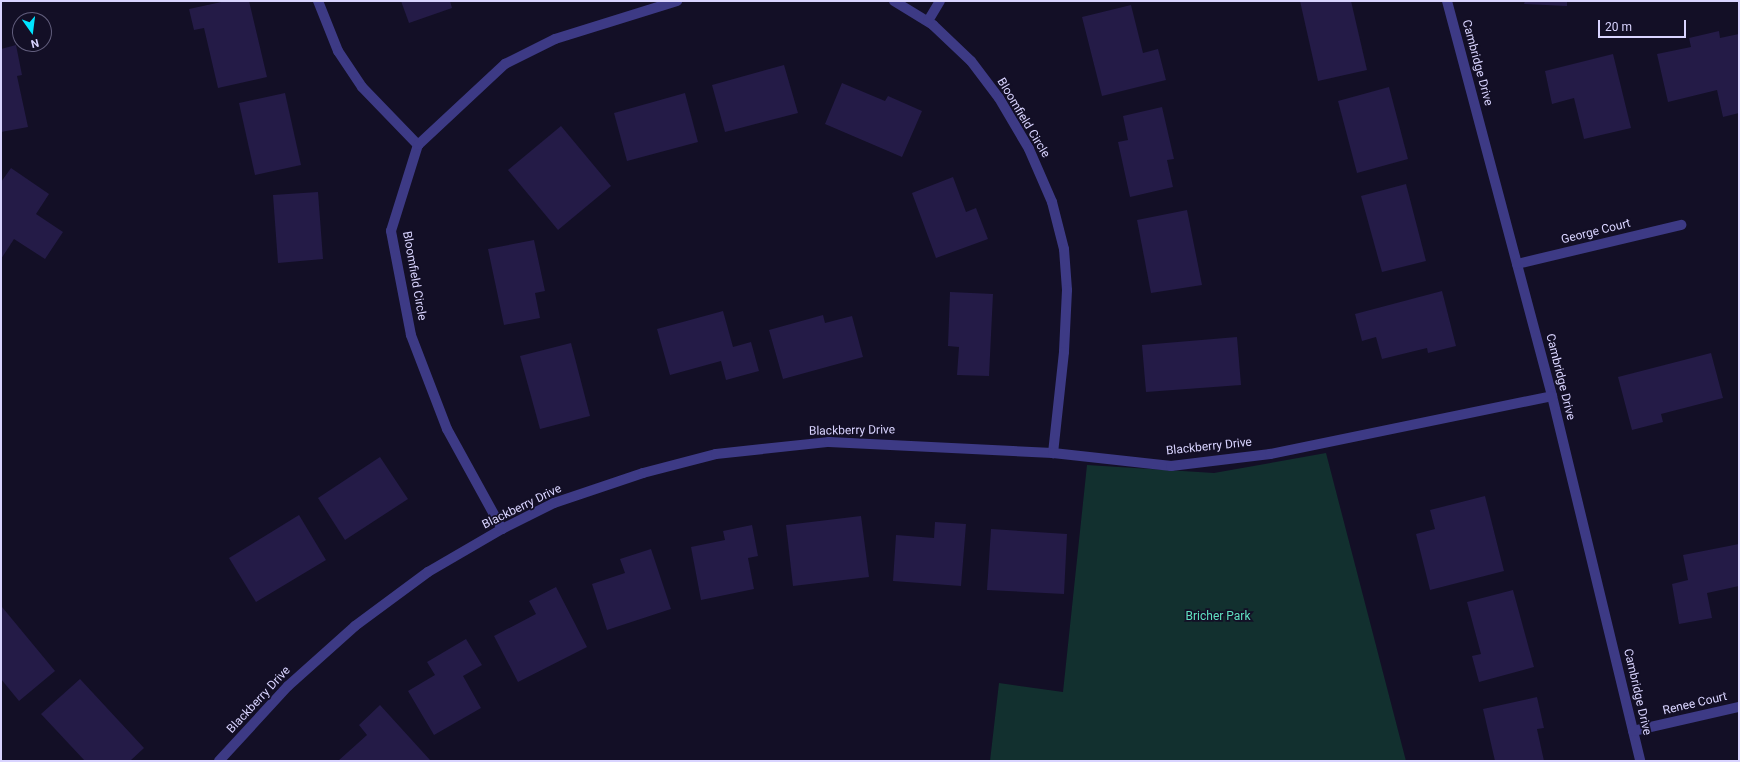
<!DOCTYPE html>
<html>
<head>
<meta charset="utf-8">
<style>
	body { margin:0 }
	#map { position:relative; width:1740px; height:762px; overflow:hidden; background:#130f26; font-family:Roboto,sans-serif }
	div>[style] { position:absolute }
	.green>* { inset:0; background:#12302f }
	.building>* { inset:0; background:#241b47 }
	.minor>* { height:10px; margin:-5px; padding:0 5px; transform-origin:5px; border-radius:5px; background:#3d3a85 }
	span { translate:-50% -50%; white-space:nowrap; text-align:center; line-height:1.15; -webkit-text-stroke:3.5px #130f26; paint-order:stroke }
	.street-label { font-size:12px; color:#d9d4ff }
	.park-label { font-size:12px; color:#5fe0c0 }
	.frame { position:absolute; inset:0; border:2px solid #d9d4ff; pointer-events:none }
	.north { position:absolute; left:12px; top:12px; width:40px; height:40px; box-sizing:border-box; background:#130f26; border:1px solid #625e7d; border-radius:50%; rotate:166deg; font-size:11px; font-weight:700; line-height:16px; text-align:center; color:#d9d4ff }
	.north::after { content:''; display:block; margin:auto; width:14px; height:18px; background:#00e5ff; clip-path:polygon(50% 0,100% 100%,50% 72%,0 100%) }
	.scale { position:absolute; left:1598px; top:20px; width:88px; height:18px; box-sizing:border-box; border:2px solid #d9d4ff; border-top:0; padding-left:5px; font-size:12px; line-height:14px; white-space:nowrap; color:#d9d4ff; -webkit-text-stroke:3px #130f26; paint-order:stroke }
</style>
</head>
<body>
<div id="map">
	<div class="green">
		<i style="clip-path:polygon(1326px 453px,1406px 761px,990px 761px,999px 683px,1063px 692px,1087px 465px,1214px 473px)"></i>
	</div>
	<div class="building">
		<i style="clip-path:polygon(226px 1px,249px 1px,267px 77px,218px 88px,204px 28px,194px 30px,189px 9px)"></i>
		<i style="clip-path:polygon(401px 1px,450px 1px,452px 8px,409px 23px)"></i>
		<i style="clip-path:polygon(1300px 1px,1351px 1px,1367px 70px,1318px 81px)"></i>
		<i style="clip-path:polygon(1525px 1px,1567px 1px,1567px 6px,1524px 4px)"></i>
		<i style="clip-path:polygon(1131px 5px,1143px 53px,1158px 49px,1166px 80px,1102px 96px,1082px 17px)"></i>
		<i style="clip-path:polygon(1719px 31px,1720px 38px,1739px 34px,1739px 113px,1723px 117px,1717px 90px,1668px 102px,1657px 54px,1691px 47px,1689px 38px)"></i>
		<i style="clip-path:polygon(16px 45px,22px 75px,17px 76px,28px 127px,1px 132px,1px 49px)"></i>
		<i style="clip-path:polygon(1613px 54px,1631px 128px,1584px 139px,1574px 98px,1552px 104px,1545px 71px)"></i>
		<i style="clip-path:polygon(784px 65px,798px 113px,725px 132px,712px 85px)"></i>
		<i style="clip-path:polygon(842px 83px,885px 101px,888px 96px,922px 111px,902px 157px,825px 124px)"></i>
		<i style="clip-path:polygon(1389px 87px,1408px 159px,1357px 173px,1338px 101px)"></i>
		<i style="clip-path:polygon(285px 93px,301px 165px,255px 175px,239px 103px)"></i>
		<i style="clip-path:polygon(685px 93px,698px 142px,627px 161px,614px 113px)"></i>
		<i style="clip-path:polygon(1162px 107px,1174px 159px,1167px 160px,1173px 187px,1130px 197px,1118px 142px,1128px 140px,1123px 116px)"></i>
		<i style="clip-path:polygon(561px 126px,611px 186px,558px 230px,508px 170px)"></i>
		<i style="clip-path:polygon(11px 168px,49px 194px,36px 214px,63px 232px,45px 259px,14px 239px,1px 259px,1px 182px)"></i>
		<i style="clip-path:polygon(953px 177px,966px 212px,976px 208px,988px 239px,936px 258px,912px 193px)"></i>
		<i style="clip-path:polygon(1406px 184px,1426px 261px,1382px 272px,1361px 196px)"></i>
		<i style="clip-path:polygon(318px 192px,323px 259px,278px 263px,273px 195px)"></i>
		<i style="clip-path:polygon(1187px 210px,1202px 285px,1151px 293px,1137px 220px)"></i>
		<i style="clip-path:polygon(534px 240px,545px 291px,535px 293px,540px 318px,504px 325px,488px 249px)"></i>
		<i style="clip-path:polygon(1442px 291px,1456px 346px,1428px 353px,1427px 348px,1382px 359px,1376px 337px,1362px 341px,1355px 314px)"></i>
		<i style="clip-path:polygon(950px 292px,993px 294px,989px 376px,957px 375px,959px 347px,948px 346px)"></i>
		<i style="clip-path:polygon(723px 311px,733px 347px,751px 342px,759px 371px,726px 380px,721px 361px,670px 375px,657px 329px)"></i>
		<i style="clip-path:polygon(823px 315px,825px 323px,852px 316px,863px 357px,783px 379px,769px 330px)"></i>
		<i style="clip-path:polygon(1237px 337px,1241px 385px,1146px 392px,1142px 345px)"></i>
		<i style="clip-path:polygon(571px 343px,590px 416px,540px 429px,520px 356px)"></i>
		<i style="clip-path:polygon(1711px 353px,1723px 398px,1661px 414px,1663px 422px,1632px 430px,1618px 377px)"></i>
		<i style="clip-path:polygon(380px 457px,408px 499px,345px 540px,318px 498px)"></i>
		<i style="clip-path:polygon(1485px 496px,1504px 571px,1430px 590px,1416px 534px,1435px 529px,1430px 510px)"></i>
		<i style="clip-path:polygon(299px 515px,326px 560px,256px 602px,229px 558px)"></i>
		<i style="clip-path:polygon(861px 516px,869px 577px,793px 586px,786px 525px)"></i>
		<i style="clip-path:polygon(935px 522px,966px 524px,961px 586px,893px 581px,896px 535px,934px 538px)"></i>
		<i style="clip-path:polygon(752px 525px,758px 556px,748px 558px,754px 589px,701px 600px,691px 547px,725px 540px,723px 531px)"></i>
		<i style="clip-path:polygon(991px 529px,1067px 534px,1064px 594px,987px 590px)"></i>
		<i style="clip-path:polygon(1739px 544px,1739px 586px,1707px 593px,1712px 618px,1679px 624px,1672px 584px,1688px 580px,1683px 555px)"></i>
		<i style="clip-path:polygon(651px 549px,671px 609px,607px 630px,592px 584px,625px 573px,620px 559px)"></i>
		<i style="clip-path:polygon(556px 587px,587px 647px,518px 682px,494px 636px,536px 614px,529px 601px)"></i>
		<i style="clip-path:polygon(1513px 590px,1534px 667px,1479px 682px,1472px 656px,1481px 654px,1467px 602px)"></i>
		<i style="clip-path:polygon(2px 607px,55px 671px,19px 701px,1px 679px)"></i>
		<i style="clip-path:polygon(466px 639px,482px 665px,463px 676px,481px 708px,434px 735px,408px 691px,435px 675px,427px 662px)"></i>
		<i style="clip-path:polygon(80px 679px,144px 748px,130px 761px,85px 761px,41px 714px)"></i>
		<i style="clip-path:polygon(1537px 697px,1544px 728px,1537px 729px,1544px 761px,1495px 761px,1483px 709px)"></i>
		<i style="clip-path:polygon(380px 705px,430px 760px,429px 761px,338px 761px,367px 735px,359px 725px)"></i>
	</div>
	<div class="minor">
		<i style="left:318px;top:1px;width:54px;rotate:68.2deg"></i>
		<i style="left:338px;top:51px;width:43px;rotate:56.3deg"></i>
		<i style="left:362px;top:87px;width:81px;rotate:46deg"></i>
		<i style="left:894px;top:1px;width:46px;rotate:31.6deg"></i>
		<i style="left:933px;top:25px;width:52px;rotate:43.5deg"></i>
		<i style="left:971px;top:61px;width:46px;rotate:52.9deg"></i>
		<i style="left:999px;top:98px;width:59px;rotate:59.5deg"></i>
		<i style="left:1029px;top:149px;width:58px;rotate:66.5deg"></i>
		<i style="left:1052px;top:202px;width:49px;rotate:75.7deg"></i>
		<i style="left:1064px;top:249px;width:41px;rotate:85.8deg"></i>
		<i style="left:1067px;top:290px;width:62px;rotate:92.8deg"></i>
		<i style="left:1064px;top:352px;width:102px;rotate:96.2deg"></i>
		<i style="left:1447px;top:1px;width:409px;rotate:75.1deg"></i>
		<i style="left:1552px;top:396px;width:375px;rotate:76.4deg"></i>
		<i style="left:928px;top:21px;width:23px;rotate:-59deg"></i>
		<i style="left:1517px;top:264px;width:169px;rotate:-13.4deg"></i>
		<i style="left:502px;top:529px;width:114px;rotate:-118.8deg"></i>
		<i style="left:447px;top:429px;width:101px;rotate:-111deg"></i>
		<i style="left:411px;top:335px;width:106px;rotate:-100.9deg"></i>
		<i style="left:391px;top:231px;width:90px;rotate:-72.6deg"></i>
		<i style="left:418px;top:145px;width:119px;rotate:-43deg"></i>
		<i style="left:505px;top:64px;width:56px;rotate:-26.6deg"></i>
		<i style="left:555px;top:39px;width:128px;rotate:-17.3deg"></i>
		<i style="left:1633px;top:731px;width:109px;rotate:-12.8deg"></i>
		<i style="left:219px;top:761px;width:102px;rotate:-47.4deg"></i>
		<i style="left:288px;top:686px;width:90px;rotate:-41.8deg"></i>
		<i style="left:355px;top:626px;width:91px;rotate:-36.5deg"></i>
		<i style="left:428px;top:572px;width:86px;rotate:-30.2deg"></i>
		<i style="left:502px;top:529px;width:58px;rotate:-26.6deg"></i>
		<i style="left:554px;top:503px;width:94px;rotate:-18.6deg"></i>
		<i style="left:643px;top:473px;width:75px;rotate:-14.6deg"></i>
		<i style="left:716px;top:454px;width:114px;rotate:-6.1deg"></i>
		<i style="left:829px;top:442px;width:224px;rotate:2.8deg"></i>
		<i style="left:1053px;top:453px;width:119px;rotate:6.3deg"></i>
		<i style="left:1171px;top:466px;width:100px;rotate:-6.9deg"></i>
		<i style="left:1270px;top:454px;width:288px;rotate:-11.6deg"></i>
	</div>
	<div class="street-label">
		<span style="left:1477px;top:63px;rotate:75deg">Cambridge Drive</span>
		<span style="left:1023px;top:118px;rotate:59deg">Bloomfield Circle</span>
		<span style="left:1596px;top:232px;rotate:-14deg">George Court</span>
		<span style="left:414px;top:276px;rotate:80deg">Bloomfield Circle</span>
		<span style="left:1560px;top:377px;rotate:76deg">Cambridge Drive</span>
		<span style="left:852px;top:431px;rotate:-1deg">Blackberry Drive</span>
		<span style="left:1209px;top:447px;rotate:-6deg">Blackberry Drive</span>
		<span style="left:522px;top:507px;rotate:-26deg">Blackberry Drive</span>
		<span style="left:1637px;top:692px;rotate:77deg">Cambridge Drive</span>
		<span style="left:259px;top:700px;rotate:-47deg">Blackberry Drive</span>
		<span style="left:1695px;top:704px;rotate:-13deg">Renee Court</span>
	</div>
	<div class="park-label">
		<span style="left:1218px;top:617px">Bricher Park</span>
	</div>
	<div class="frame"></div>
	<div class="north">N</div>
	<div class="scale">20 m</div>
</div>
</body>
</html>
